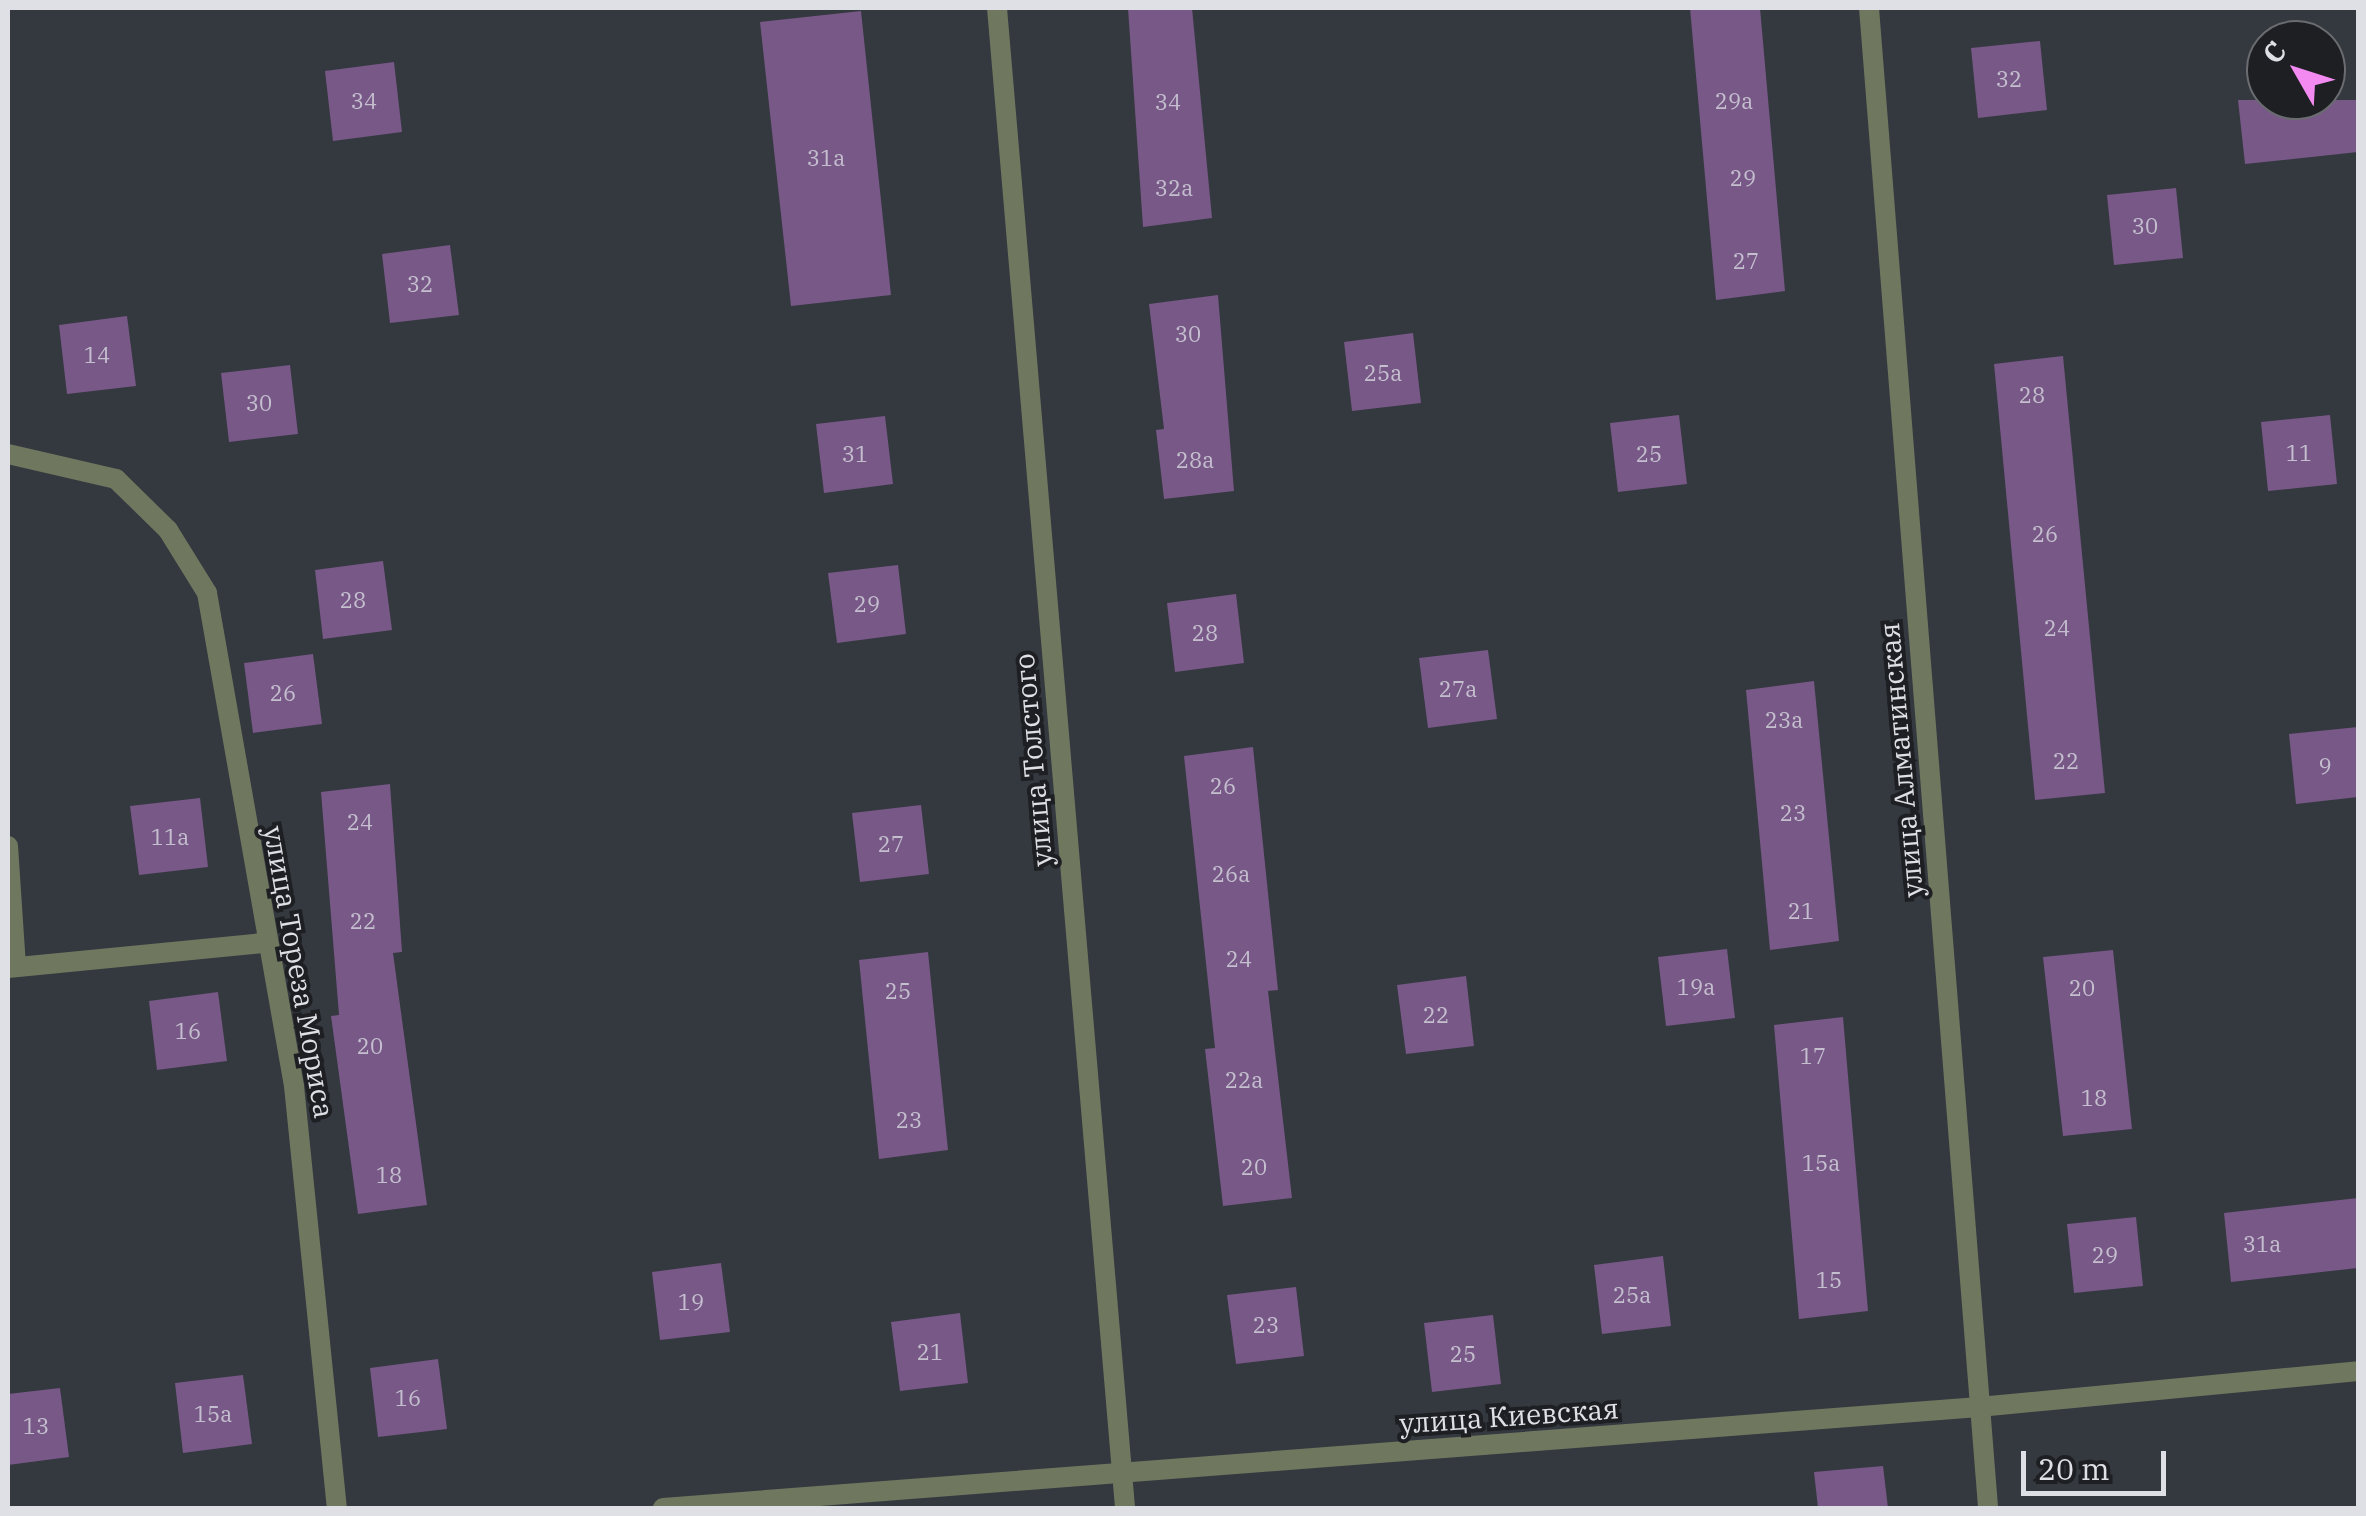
<!DOCTYPE html>
<html>
<head>
<meta charset="utf-8">
<style>
	body { margin:0 }
	#map { position:relative; width:2366px; height:1516px; overflow:hidden; background:#34383f; font-family:"IBM Plex Serif",serif }
	div>[style] { position:absolute }
	.building>* { inset:0; background:#775887 }
	.service>* { height:20px; margin:-10px; padding:0 10px; transform-origin:10px; border-radius:10px; background:#6f775f }
	.minor>* { height:20px; margin:-10px; padding:0 10px; transform-origin:10px; border-radius:10px; background:#6f775f }
	span { translate:-50% -50%; white-space:nowrap; text-align:center; line-height:1.15; -webkit-text-stroke:8px #1d1f22; paint-order:stroke }
	.number-label { font-size:22px; color:#c4bece }
	.number-label span { -webkit-text-stroke-width:0 }
	.street-label { font-size:28px; color:#dee0e5 }
	.frame { position:absolute; inset:0; border:10px solid #dee0e5; pointer-events:none }
	.north { position:absolute; left:2246px; top:20px; width:100px; height:100px; box-sizing:border-box; background:#1d1f22; border:2px solid #6a6c70; border-radius:50%; rotate:309deg; font-size:28px; font-weight:700; line-height:40px; text-align:center; color:#dee0e5 }
	.north::after { content:''; display:block; margin:auto; width:35px; height:45px; background:#f38af1; clip-path:polygon(50% 0,100% 100%,50% 72%,0 100%) }
	.scale { position:absolute; left:2021px; top:1451px; width:145px; height:45px; box-sizing:border-box; border:5px solid #dee0e5; border-top:0; padding-left:12px; font-size:30px; line-height:35px; white-space:nowrap; color:#dee0e5; -webkit-text-stroke:8px #1d1f22; paint-order:stroke }
</style>
</head>
<body>
<div id="map">
	<div class="building">
		<i style="clip-path:polygon(1128px 8px,1192px 8px,1212px 218px,1143px 227px)"></i>
		<i style="clip-path:polygon(1690px 8px,1760px 8px,1785px 291px,1716px 300px)"></i>
		<i style="clip-path:polygon(861px 11px,891px 295px,791px 306px,760px 22px)"></i>
		<i style="clip-path:polygon(2040px 41px,2047px 110px,1978px 118px,1971px 48px)"></i>
		<i style="clip-path:polygon(394px 62px,402px 132px,333px 141px,325px 71px)"></i>
		<i style="clip-path:polygon(2238px 100px,2358px 100px,2358px 152px,2245px 164px)"></i>
		<i style="clip-path:polygon(2176px 188px,2183px 258px,2114px 265px,2107px 195px)"></i>
		<i style="clip-path:polygon(450px 245px,459px 315px,390px 323px,382px 254px)"></i>
		<i style="clip-path:polygon(1218px 295px,1234px 491px,1164px 499px,1156px 430px,1164px 429px,1149px 304px)"></i>
		<i style="clip-path:polygon(127px 316px,136px 386px,67px 394px,59px 325px)"></i>
		<i style="clip-path:polygon(1413px 333px,1421px 403px,1352px 411px,1344px 342px)"></i>
		<i style="clip-path:polygon(2063px 356px,2105px 793px,2035px 800px,1994px 364px)"></i>
		<i style="clip-path:polygon(290px 365px,298px 434px,229px 442px,221px 373px)"></i>
		<i style="clip-path:polygon(1679px 415px,1687px 484px,1618px 492px,1610px 423px)"></i>
		<i style="clip-path:polygon(2330px 415px,2337px 484px,2268px 491px,2261px 422px)"></i>
		<i style="clip-path:polygon(885px 416px,893px 484px,824px 493px,816px 424px)"></i>
		<i style="clip-path:polygon(383px 561px,392px 630px,323px 639px,315px 570px)"></i>
		<i style="clip-path:polygon(898px 565px,906px 634px,837px 643px,828px 573px)"></i>
		<i style="clip-path:polygon(1236px 594px,1244px 663px,1175px 672px,1167px 603px)"></i>
		<i style="clip-path:polygon(1488px 650px,1497px 719px,1428px 728px,1419px 658px)"></i>
		<i style="clip-path:polygon(313px 654px,322px 724px,253px 733px,244px 663px)"></i>
		<i style="clip-path:polygon(1814px 681px,1839px 941px,1770px 950px,1746px 690px)"></i>
		<i style="clip-path:polygon(2358px 727px,2358px 797px,2296px 804px,2289px 734px)"></i>
		<i style="clip-path:polygon(1253px 747px,1278px 990px,1268px 991px,1292px 1198px,1223px 1206px,1205px 1049px,1215px 1048px,1184px 756px)"></i>
		<i style="clip-path:polygon(390px 784px,402px 952px,393px 953px,427px 1205px,358px 1214px,331px 1016px,339px 1015px,321px 792px)"></i>
		<i style="clip-path:polygon(200px 798px,208px 867px,139px 875px,130px 806px)"></i>
		<i style="clip-path:polygon(921px 805px,929px 874px,860px 882px,852px 813px)"></i>
		<i style="clip-path:polygon(1727px 949px,1735px 1018px,1666px 1026px,1658px 957px)"></i>
		<i style="clip-path:polygon(2113px 950px,2132px 1129px,2063px 1136px,2043px 957px)"></i>
		<i style="clip-path:polygon(928px 952px,948px 1150px,879px 1159px,859px 960px)"></i>
		<i style="clip-path:polygon(1466px 976px,1474px 1046px,1406px 1054px,1397px 985px)"></i>
		<i style="clip-path:polygon(218px 992px,227px 1061px,157px 1070px,149px 1001px)"></i>
		<i style="clip-path:polygon(1843px 1017px,1868px 1311px,1799px 1319px,1774px 1025px)"></i>
		<i style="clip-path:polygon(2358px 1198px,2358px 1268px,2231px 1282px,2224px 1213px)"></i>
		<i style="clip-path:polygon(2136px 1217px,2143px 1286px,2074px 1293px,2067px 1224px)"></i>
		<i style="clip-path:polygon(1663px 1256px,1671px 1326px,1602px 1334px,1594px 1265px)"></i>
		<i style="clip-path:polygon(721px 1263px,730px 1332px,660px 1340px,652px 1272px)"></i>
		<i style="clip-path:polygon(1296px 1287px,1304px 1356px,1236px 1364px,1227px 1295px)"></i>
		<i style="clip-path:polygon(960px 1313px,968px 1383px,900px 1391px,891px 1322px)"></i>
		<i style="clip-path:polygon(1493px 1315px,1501px 1384px,1432px 1392px,1424px 1323px)"></i>
		<i style="clip-path:polygon(438px 1359px,447px 1429px,378px 1437px,370px 1368px)"></i>
		<i style="clip-path:polygon(243px 1375px,252px 1444px,183px 1453px,175px 1383px)"></i>
		<i style="clip-path:polygon(60px 1388px,69px 1457px,8px 1465px,8px 1394px)"></i>
		<i style="clip-path:polygon(1883px 1466px,1888px 1508px,1818px 1508px,1814px 1472px)"></i>
	</div>
	<div class="service">
		<i style="left:8px;top:846px;width:121px;rotate:86.2deg"></i>
		<i style="left:8px;top:968px;width:258px;rotate:-5.6deg"></i>
	</div>
	<div class="minor">
		<i style="left:997px;top:8px;width:1505px;rotate:85.12deg"></i>
		<i style="left:1869px;top:8px;width:1505px;rotate:85.46deg"></i>
		<i style="left:8px;top:454px;width:111px;rotate:13deg"></i>
		<i style="left:116px;top:479px;width:73px;rotate:44.4deg"></i>
		<i style="left:168px;top:530px;width:74px;rotate:58.2deg"></i>
		<i style="left:207px;top:593px;width:501px;rotate:79.99deg"></i>
		<i style="left:294px;top:1086px;width:424px;rotate:84.2deg"></i>
		<i style="left:663px;top:1508px;width:1320px;rotate:-4.39deg"></i>
		<i style="left:1979px;top:1407px;width:381px;rotate:-5.4deg"></i>
	</div>
	<div class="number-label">
		<span style="left:2009px;top:79px">32</span>
		<span style="left:364px;top:101px">34</span>
		<span style="left:1734px;top:101px">29а</span>
		<span style="left:1168px;top:102px">34</span>
		<span style="left:826px;top:158px">31а</span>
		<span style="left:1743px;top:178px">29</span>
		<span style="left:1174px;top:188px">32а</span>
		<span style="left:2145px;top:226px">30</span>
		<span style="left:1746px;top:261px">27</span>
		<span style="left:420px;top:284px">32</span>
		<span style="left:1188px;top:334px">30</span>
		<span style="left:97px;top:355px">14</span>
		<span style="left:1383px;top:373px">25а</span>
		<span style="left:2032px;top:395px">28</span>
		<span style="left:259px;top:403px">30</span>
		<span style="left:2299px;top:453px">11</span>
		<span style="left:855px;top:454px">31</span>
		<span style="left:1649px;top:454px">25</span>
		<span style="left:1195px;top:460px">28а</span>
		<span style="left:2045px;top:534px">26</span>
		<span style="left:353px;top:600px">28</span>
		<span style="left:867px;top:604px">29</span>
		<span style="left:2057px;top:628px">24</span>
		<span style="left:1205px;top:633px">28</span>
		<span style="left:1458px;top:689px">27а</span>
		<span style="left:283px;top:693px">26</span>
		<span style="left:1784px;top:720px">23а</span>
		<span style="left:2066px;top:761px">22</span>
		<span style="left:2325px;top:766px">9</span>
		<span style="left:1223px;top:786px">26</span>
		<span style="left:1793px;top:813px">23</span>
		<span style="left:360px;top:822px">24</span>
		<span style="left:170px;top:837px">11а</span>
		<span style="left:891px;top:844px">27</span>
		<span style="left:1231px;top:874px">26а</span>
		<span style="left:1801px;top:911px">21</span>
		<span style="left:363px;top:921px">22</span>
		<span style="left:1239px;top:959px">24</span>
		<span style="left:1696px;top:987px">19а</span>
		<span style="left:2082px;top:988px">20</span>
		<span style="left:898px;top:991px">25</span>
		<span style="left:1436px;top:1015px">22</span>
		<span style="left:188px;top:1031px">16</span>
		<span style="left:370px;top:1046px">20</span>
		<span style="left:1813px;top:1056px">17</span>
		<span style="left:1244px;top:1080px">22а</span>
		<span style="left:2094px;top:1098px">18</span>
		<span style="left:909px;top:1120px">23</span>
		<span style="left:1821px;top:1163px">15а</span>
		<span style="left:1254px;top:1167px">20</span>
		<span style="left:389px;top:1175px">18</span>
		<span style="left:2262px;top:1244px">31а</span>
		<span style="left:2105px;top:1255px">29</span>
		<span style="left:1829px;top:1280px">15</span>
		<span style="left:1632px;top:1295px">25а</span>
		<span style="left:691px;top:1302px">19</span>
		<span style="left:1266px;top:1325px">23</span>
		<span style="left:930px;top:1352px">21</span>
		<span style="left:1463px;top:1354px">25</span>
		<span style="left:408px;top:1398px">16</span>
		<span style="left:213px;top:1414px">15а</span>
		<span style="left:36px;top:1426px">13</span>
	</div>
	<div class="street-label">
		<span style="left:1033px;top:760px;rotate:-95deg">улица Толстого</span>
		<span style="left:1901px;top:760px;rotate:-95deg">улица Алматинская</span>
		<span style="left:299px;top:972px;rotate:80deg">улица Тореза Мориса</span>
		<span style="left:1509px;top:1416px;rotate:-4deg">улица Киевская</span>
	</div>
	<div class="frame"></div>
	<div class="north">С</div>
	<div class="scale">20 m</div>
</div>
</body>
</html>
